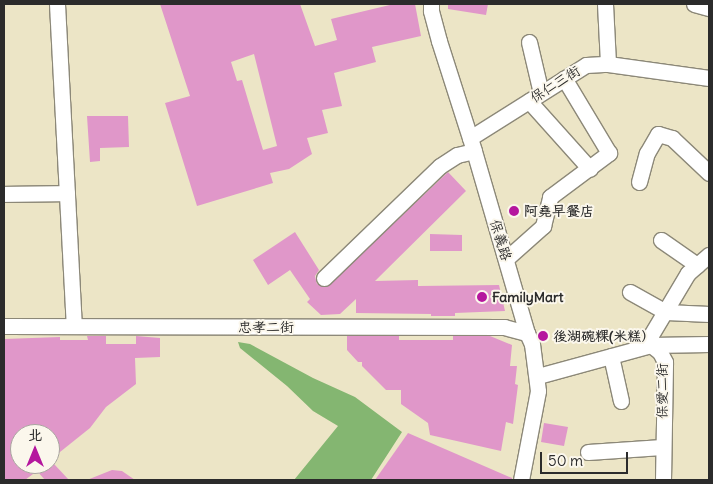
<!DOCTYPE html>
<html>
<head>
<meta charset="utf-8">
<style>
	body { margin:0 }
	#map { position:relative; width:713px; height:484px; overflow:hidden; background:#ece5c6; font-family:Delius,"LXGW WenKai TC",sans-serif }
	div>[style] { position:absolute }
	.forest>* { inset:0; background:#84b671 }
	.building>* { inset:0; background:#e097c9 }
	.roads { filter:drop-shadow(1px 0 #8c8878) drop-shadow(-1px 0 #8c8878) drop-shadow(0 1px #8c8878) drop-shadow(0 -1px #8c8878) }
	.minor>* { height:15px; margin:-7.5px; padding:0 7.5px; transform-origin:7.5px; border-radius:7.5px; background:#fff }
	.dots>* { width:14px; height:14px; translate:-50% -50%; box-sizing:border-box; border:2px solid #fbf7ec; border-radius:50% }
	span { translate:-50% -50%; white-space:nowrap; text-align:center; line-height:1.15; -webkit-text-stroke:4px #fbf7ec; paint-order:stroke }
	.street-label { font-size:14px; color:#2b2b2b }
	.poi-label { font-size:14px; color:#2b2b2b; font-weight:700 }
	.left { translate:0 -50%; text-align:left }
	.frame { position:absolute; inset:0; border:5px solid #2b2b2b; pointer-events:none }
	.north { position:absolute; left:10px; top:424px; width:50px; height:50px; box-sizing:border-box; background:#fbf7ec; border:1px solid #a8a59f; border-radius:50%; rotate:0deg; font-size:14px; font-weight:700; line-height:20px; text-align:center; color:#2b2b2b }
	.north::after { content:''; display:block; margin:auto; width:18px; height:22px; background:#b5179e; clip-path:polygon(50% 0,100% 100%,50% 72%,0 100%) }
	.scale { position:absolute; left:540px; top:452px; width:88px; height:22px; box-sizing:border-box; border:2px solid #2b2b2b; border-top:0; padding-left:6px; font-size:15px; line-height:18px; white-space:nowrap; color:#2b2b2b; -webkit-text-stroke:4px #fbf7ec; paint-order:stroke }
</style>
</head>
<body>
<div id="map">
	<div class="forest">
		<i style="clip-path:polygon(238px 342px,250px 344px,313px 378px,355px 397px,402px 432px,371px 480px,294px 480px,338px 426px,313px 411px,287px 386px,240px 348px)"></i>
	</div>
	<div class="building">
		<i style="clip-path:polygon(evenodd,160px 4px,300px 4px,315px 46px,337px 40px,331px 19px,394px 4px,415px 4px,421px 36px,372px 47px,376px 62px,334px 73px,342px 106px,322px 110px,328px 133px,307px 138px,312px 154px,289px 169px,270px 173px,273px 183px,197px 206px,165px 103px,190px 96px,160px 4px,254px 54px,277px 146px,263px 150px,242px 80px,237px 81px,231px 62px,254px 54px)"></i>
		<i style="clip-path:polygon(448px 4px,488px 4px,486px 15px,448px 9px)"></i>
		<i style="clip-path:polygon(87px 116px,128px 116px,129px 147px,100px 148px,100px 161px,90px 162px)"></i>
		<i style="clip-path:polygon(448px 172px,466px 191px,375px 281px,418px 280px,418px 286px,499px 285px,505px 311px,455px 313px,455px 316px,431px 316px,431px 314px,356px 313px,356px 299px,340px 314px,321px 315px,307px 302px,310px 299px,290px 270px,268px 285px,253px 260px,295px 232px,319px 270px,315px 276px,317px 284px,327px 287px)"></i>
		<i style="clip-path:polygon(430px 234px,462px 235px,462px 251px,430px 251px)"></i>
		<i style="clip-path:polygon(87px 336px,106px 336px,106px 344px,136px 344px,136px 336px,160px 338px,160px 357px,135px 358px,136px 384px,106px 407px,90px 428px,50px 460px,50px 434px,20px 434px,20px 464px,54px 464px,69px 480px,45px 480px,37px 471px,25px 480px,4px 480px,4px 339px,60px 337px,60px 340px,88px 340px)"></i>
		<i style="clip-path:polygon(347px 336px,399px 336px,399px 340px,453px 340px,453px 336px,490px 336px,512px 345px,510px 366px,517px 366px,515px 384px,518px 385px,513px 424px,506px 422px,501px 451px,430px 435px,428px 423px,401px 404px,401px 390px,386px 390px,362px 366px,362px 362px,358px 362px,347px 350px)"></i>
		<i style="clip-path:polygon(544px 423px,568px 427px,564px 446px,541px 442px)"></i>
		<i style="clip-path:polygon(408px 433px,512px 478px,512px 480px,375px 480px)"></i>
		<i style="clip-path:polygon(112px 470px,122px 471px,135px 480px,87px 480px)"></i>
	</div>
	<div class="roads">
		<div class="minor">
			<i style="left:57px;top:4px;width:322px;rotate:87deg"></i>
			<i style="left:431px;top:4px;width:7px;rotate:90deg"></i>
			<i style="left:431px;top:11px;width:31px;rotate:75deg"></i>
			<i style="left:439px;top:41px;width:115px;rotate:72.3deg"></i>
			<i style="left:474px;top:151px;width:190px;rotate:73.8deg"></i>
			<i style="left:527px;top:333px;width:12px;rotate:66deg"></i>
			<i style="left:532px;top:344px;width:47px;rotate:82.7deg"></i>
			<i style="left:538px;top:391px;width:91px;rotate:100.8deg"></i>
			<i style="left:605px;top:4px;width:60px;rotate:87.1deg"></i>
			<i style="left:694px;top:4px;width:16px;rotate:15deg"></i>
			<i style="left:529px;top:42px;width:52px;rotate:76.8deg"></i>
			<i style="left:529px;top:101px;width:91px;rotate:48.1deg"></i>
			<i style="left:470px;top:138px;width:137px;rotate:-32.2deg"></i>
			<i style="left:586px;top:65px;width:22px;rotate:-3deg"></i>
			<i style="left:608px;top:64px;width:102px;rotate:7.9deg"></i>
			<i style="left:639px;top:182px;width:30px;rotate:-75deg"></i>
			<i style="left:647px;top:153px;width:22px;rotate:-60deg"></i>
			<i style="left:658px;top:134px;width:15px;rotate:16deg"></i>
			<i style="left:672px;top:138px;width:51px;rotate:43.4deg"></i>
			<i style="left:4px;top:194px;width:63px;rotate:-0.9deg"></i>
			<i style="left:661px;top:240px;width:44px;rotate:34.8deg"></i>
			<i style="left:506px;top:259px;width:50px;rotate:-41.7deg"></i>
			<i style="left:543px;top:226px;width:30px;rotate:-76deg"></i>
			<i style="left:550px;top:197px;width:74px;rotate:-36.7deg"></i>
			<i style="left:609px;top:153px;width:87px;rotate:-121deg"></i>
			<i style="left:324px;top:278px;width:161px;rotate:-44deg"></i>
			<i style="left:440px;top:166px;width:20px;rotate:-33deg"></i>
			<i style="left:457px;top:155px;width:17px;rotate:-13deg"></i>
			<i style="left:630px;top:292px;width:41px;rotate:29.1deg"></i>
			<i style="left:666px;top:312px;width:43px;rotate:2.7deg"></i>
			<i style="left:4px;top:326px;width:500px;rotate:0.11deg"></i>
			<i style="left:504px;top:327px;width:24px;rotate:15deg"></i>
			<i style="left:611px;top:356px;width:46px;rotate:77.5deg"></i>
			<i style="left:538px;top:376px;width:117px;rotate:-15.3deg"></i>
			<i style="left:651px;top:345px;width:58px;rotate:-1deg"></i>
			<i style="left:588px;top:452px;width:74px;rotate:-3.9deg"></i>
			<i style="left:663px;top:480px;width:118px;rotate:-89deg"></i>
			<i style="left:665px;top:362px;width:11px;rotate:-117deg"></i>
			<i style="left:660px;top:352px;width:11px;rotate:-142deg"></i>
			<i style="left:651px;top:345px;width:10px;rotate:-90deg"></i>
			<i style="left:651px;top:335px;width:72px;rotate:-59.2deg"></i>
			<i style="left:688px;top:273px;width:28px;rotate:-41deg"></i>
		</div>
	</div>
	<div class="dots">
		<i style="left:514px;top:211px;background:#b5179e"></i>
		<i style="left:482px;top:297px;background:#b5179e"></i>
		<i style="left:543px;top:336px;background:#b5179e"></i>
	</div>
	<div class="street-label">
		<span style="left:555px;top:84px;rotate:-32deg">保仁三街</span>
		<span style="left:501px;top:240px;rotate:73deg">保義路</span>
		<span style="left:266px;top:327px">忠孝二街</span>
		<span style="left:662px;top:391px;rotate:-90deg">保愛二街</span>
	</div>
	<div class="poi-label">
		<span class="left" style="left:524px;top:211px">阿堯早餐店</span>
		<span class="left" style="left:492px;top:297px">FamilyMart</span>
		<span class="left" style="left:553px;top:336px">後湖碗粿(米糕）</span>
	</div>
	<div class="frame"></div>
	<div class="north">北</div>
	<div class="scale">50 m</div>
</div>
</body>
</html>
